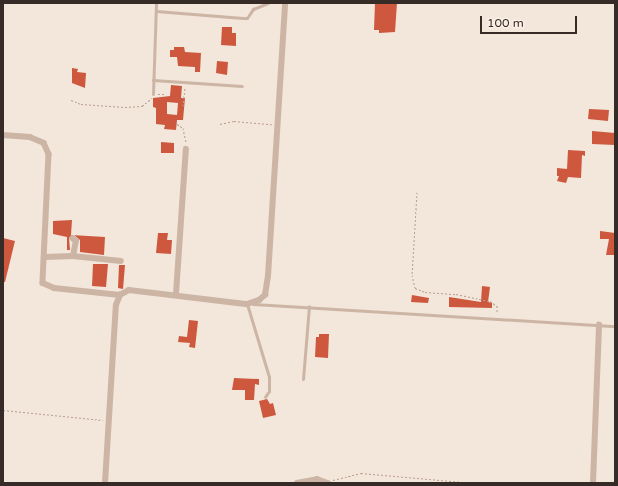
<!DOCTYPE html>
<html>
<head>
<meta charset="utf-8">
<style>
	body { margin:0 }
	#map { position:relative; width:618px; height:486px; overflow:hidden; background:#f3e6da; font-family:"Varela Round",sans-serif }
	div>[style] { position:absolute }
	.building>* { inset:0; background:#cd583e }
	.path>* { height:1px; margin-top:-0.5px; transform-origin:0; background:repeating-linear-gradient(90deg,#b89e8f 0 2px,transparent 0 4px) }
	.lane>* { height:3px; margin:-1.5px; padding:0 1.5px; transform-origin:1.5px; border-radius:1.5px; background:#ccb5a5 }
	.street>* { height:5.5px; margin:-2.75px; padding:0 2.75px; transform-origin:2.75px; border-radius:2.75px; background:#ccb5a5 }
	span { translate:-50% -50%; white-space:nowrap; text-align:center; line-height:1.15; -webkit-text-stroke:3px #fbf0e7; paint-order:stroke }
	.frame { position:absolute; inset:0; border:4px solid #372b27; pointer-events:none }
	.scale { position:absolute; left:480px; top:16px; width:97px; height:18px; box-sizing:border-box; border:2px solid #372b27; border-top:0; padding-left:5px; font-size:12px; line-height:14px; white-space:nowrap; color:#372b27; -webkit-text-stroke:3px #fbf0e7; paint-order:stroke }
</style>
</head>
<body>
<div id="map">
	<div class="building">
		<i style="clip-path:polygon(375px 3px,397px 3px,395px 32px,379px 33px,379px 30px,374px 30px)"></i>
		<i style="clip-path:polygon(222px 27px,232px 27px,232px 33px,236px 33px,236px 46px,221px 45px)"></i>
		<i style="clip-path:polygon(174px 47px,184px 47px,185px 52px,201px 53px,200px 72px,195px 72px,195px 67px,178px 66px,177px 57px,170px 57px,170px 50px,174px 50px)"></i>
		<i style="clip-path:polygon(217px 61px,228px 62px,227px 75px,216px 73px)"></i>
		<i style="clip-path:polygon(72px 68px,78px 69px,77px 72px,86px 73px,85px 88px,72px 83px)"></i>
		<i style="clip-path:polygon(evenodd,171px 85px,182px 86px,181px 98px,185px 98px,183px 120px,177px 120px,176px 130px,164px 129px,165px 125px,156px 124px,156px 108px,153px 107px,153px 98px,170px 96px,171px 85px,167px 102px,178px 103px,177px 115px,167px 114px,167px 102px)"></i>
		<i style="clip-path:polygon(589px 109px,609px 110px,608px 121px,588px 119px)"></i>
		<i style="clip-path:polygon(592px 131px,615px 133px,615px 145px,592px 144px)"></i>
		<i style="clip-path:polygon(161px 142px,174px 143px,174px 153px,161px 153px)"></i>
		<i style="clip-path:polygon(568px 150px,585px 151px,585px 156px,582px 155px,581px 178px,568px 177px,566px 183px,557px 181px,559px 176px,557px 176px,557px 168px,567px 169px)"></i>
		<i style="clip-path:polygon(72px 220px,71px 235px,105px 237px,104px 255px,80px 252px,80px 240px,74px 235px,69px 238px,70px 250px,67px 250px,67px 237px,53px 234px,53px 221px)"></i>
		<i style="clip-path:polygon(600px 231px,615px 233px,615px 255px,606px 255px,609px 239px,600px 239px)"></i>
		<i style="clip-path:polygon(158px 233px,168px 233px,167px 240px,172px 240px,171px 254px,156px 253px)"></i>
		<i style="clip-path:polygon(3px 238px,15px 241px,5px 282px,3px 282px)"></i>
		<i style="clip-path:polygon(93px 264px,108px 264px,106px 287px,92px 286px)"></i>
		<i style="clip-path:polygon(119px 265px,125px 265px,123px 289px,118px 288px)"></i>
		<i style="clip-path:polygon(482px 286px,490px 287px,488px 302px,492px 303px,492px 308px,449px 307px,449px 297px,481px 302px)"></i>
		<i style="clip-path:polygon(412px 295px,429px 298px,428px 303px,411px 302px)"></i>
		<i style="clip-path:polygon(189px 320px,198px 321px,195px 348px,189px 347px,190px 343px,178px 342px,179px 336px,187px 337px)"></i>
		<i style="clip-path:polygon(319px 334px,329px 334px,328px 358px,315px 357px,316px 337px,319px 337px)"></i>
		<i style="clip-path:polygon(234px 378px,259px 379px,259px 385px,255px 384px,254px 400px,245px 400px,245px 390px,232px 390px)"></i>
		<i style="clip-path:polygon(267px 399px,270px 404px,273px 403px,276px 415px,263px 418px,259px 401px)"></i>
	</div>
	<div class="path">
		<i style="left:158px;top:94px;width:7px"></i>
		<i style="left:71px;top:100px;width:11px;rotate:22deg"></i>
		<i style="left:81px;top:104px;width:44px;rotate:3.9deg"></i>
		<i style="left:125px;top:107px;width:17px;rotate:-3deg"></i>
		<i style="left:142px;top:106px;width:13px;rotate:-39deg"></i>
		<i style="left:183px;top:106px;width:19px;rotate:-84deg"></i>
		<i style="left:177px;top:124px;width:7px;rotate:34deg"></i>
		<i style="left:183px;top:128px;width:14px;rotate:78deg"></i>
		<i style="left:220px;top:124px;width:14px;rotate:-12deg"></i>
		<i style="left:234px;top:121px;width:38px;rotate:5deg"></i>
		<i style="left:417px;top:192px;width:83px;rotate:93.4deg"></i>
		<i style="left:412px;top:275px;width:13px;rotate:77deg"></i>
		<i style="left:415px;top:288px;width:11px;rotate:22deg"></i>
		<i style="left:425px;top:292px;width:31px;rotate:4deg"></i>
		<i style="left:456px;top:294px;width:35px;rotate:12deg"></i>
		<i style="left:490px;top:301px;width:9px;rotate:36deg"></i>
		<i style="left:497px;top:306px;width:7px;rotate:90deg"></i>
		<i style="left:3px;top:410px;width:100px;rotate:5.7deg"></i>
		<i style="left:333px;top:480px;width:29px;rotate:-14deg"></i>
		<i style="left:361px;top:473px;width:113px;rotate:5.1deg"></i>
	</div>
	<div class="lane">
		<i style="left:156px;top:11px;width:87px;rotate:4.6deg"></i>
		<i style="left:243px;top:18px;width:4px"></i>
		<i style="left:247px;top:18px;width:11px;rotate:-56deg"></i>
		<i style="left:253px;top:9px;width:16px;rotate:-22deg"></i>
		<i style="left:153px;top:80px;width:89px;rotate:3.9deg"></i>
		<i style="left:153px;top:94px;width:91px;rotate:-88.1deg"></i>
		<i style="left:247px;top:304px;width:76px;rotate:73.2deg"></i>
		<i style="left:269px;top:377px;width:14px;rotate:90deg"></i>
		<i style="left:269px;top:391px;width:7px;rotate:124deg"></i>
		<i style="left:253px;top:304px;width:363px;rotate:3.5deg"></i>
		<i style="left:303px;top:379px;width:73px;rotate:-85.3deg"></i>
	</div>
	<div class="street">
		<i style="left:3px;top:135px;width:27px;rotate:4deg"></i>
		<i style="left:30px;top:137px;width:15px;rotate:23deg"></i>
		<i style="left:44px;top:143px;width:12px;rotate:66deg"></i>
		<i style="left:49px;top:154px;width:129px;rotate:92.7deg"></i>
		<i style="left:43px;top:283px;width:12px;rotate:24deg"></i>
		<i style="left:54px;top:288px;width:66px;rotate:6.1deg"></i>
		<i style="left:73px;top:256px;width:48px;rotate:5.9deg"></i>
		<i style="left:45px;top:257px;width:28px;rotate:-2deg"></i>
		<i style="left:73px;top:256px;width:15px;rotate:-79deg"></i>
		<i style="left:76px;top:241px;width:4px;rotate:-146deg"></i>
		<i style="left:176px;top:294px;width:145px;rotate:-86.1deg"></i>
		<i style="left:105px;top:483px;width:178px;rotate:-86.5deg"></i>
		<i style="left:116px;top:305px;width:11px;rotate:-68deg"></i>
		<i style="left:120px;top:295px;width:10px;rotate:-29deg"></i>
		<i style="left:129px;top:290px;width:119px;rotate:6.8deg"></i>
		<i style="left:247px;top:304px;width:13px;rotate:-18deg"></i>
		<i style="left:259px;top:300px;width:8px;rotate:-40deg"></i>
		<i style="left:265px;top:295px;width:19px;rotate:-81deg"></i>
		<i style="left:268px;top:276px;width:274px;rotate:-86.4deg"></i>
		<i style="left:297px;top:483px;width:20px;rotate:-11deg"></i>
		<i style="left:317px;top:479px;width:12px;rotate:20deg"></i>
		<i style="left:593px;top:483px;width:158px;rotate:-87.8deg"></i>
	</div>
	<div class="frame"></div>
	<div class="scale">100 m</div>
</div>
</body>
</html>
